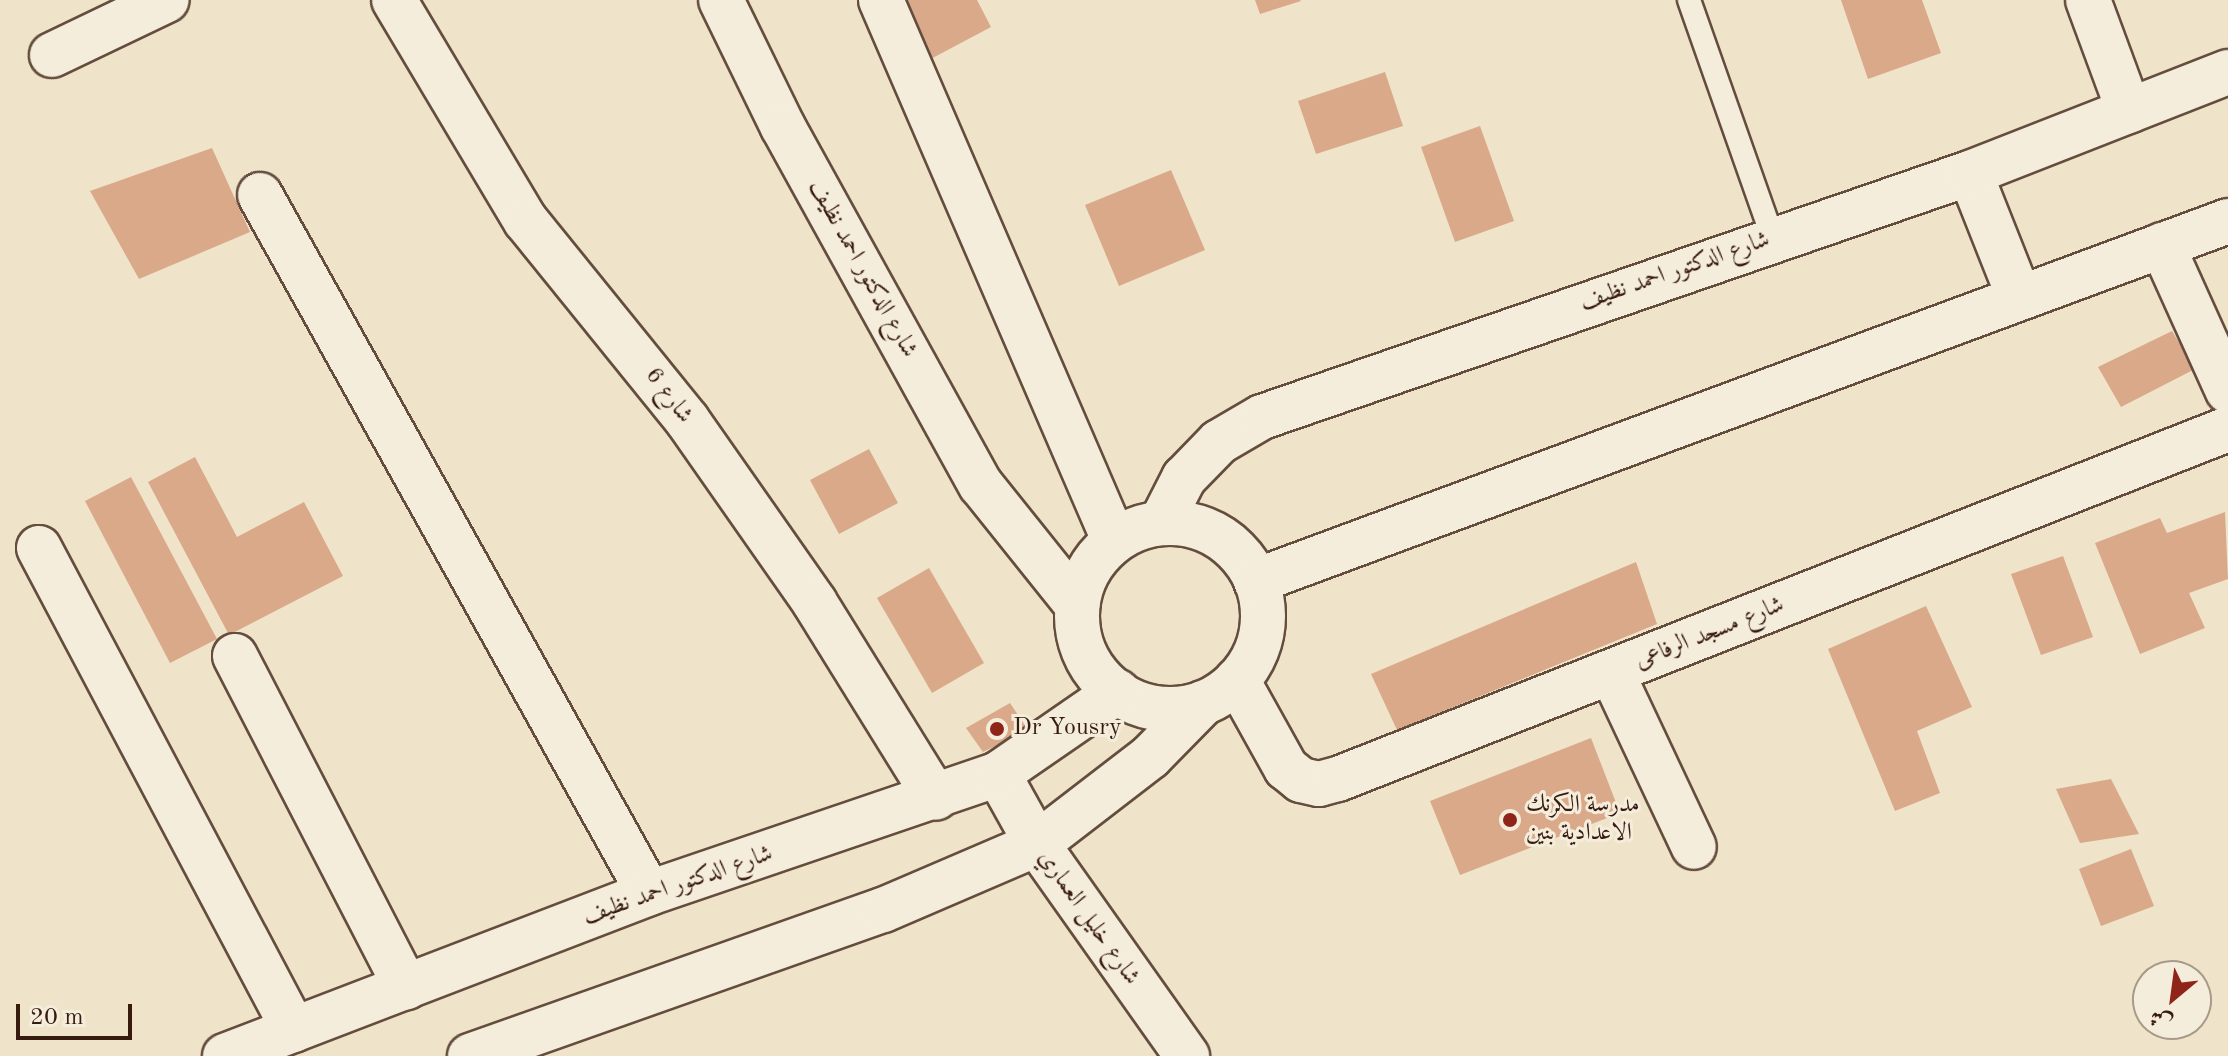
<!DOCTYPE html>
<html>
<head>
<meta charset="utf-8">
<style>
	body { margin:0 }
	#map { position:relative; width:2228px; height:1056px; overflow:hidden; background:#efe4c9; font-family:"Old Standard TT",Amiri,serif }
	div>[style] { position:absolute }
	.building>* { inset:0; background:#d9a98a }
	.roads { filter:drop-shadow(2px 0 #654d3e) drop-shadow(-2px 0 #654d3e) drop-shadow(0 2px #654d3e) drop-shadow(0 -2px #654d3e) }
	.service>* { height:22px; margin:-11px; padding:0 11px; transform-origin:11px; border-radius:11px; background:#f5eddc }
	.minor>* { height:44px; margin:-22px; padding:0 22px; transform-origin:22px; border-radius:22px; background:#f5eddc }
	.tertiary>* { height:44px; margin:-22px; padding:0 22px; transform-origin:22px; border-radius:22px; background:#f5eddc }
	.tertiary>.ring { margin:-22px; padding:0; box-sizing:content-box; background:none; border:44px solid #f5eddc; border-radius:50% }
	.secondary>* { height:44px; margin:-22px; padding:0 22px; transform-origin:22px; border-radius:22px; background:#f5eddc }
	.dots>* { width:22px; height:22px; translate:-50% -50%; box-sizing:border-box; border:4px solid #f5eddc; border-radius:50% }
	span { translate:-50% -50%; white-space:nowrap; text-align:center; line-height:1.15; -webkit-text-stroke:6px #f5eddc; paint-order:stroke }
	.street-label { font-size:24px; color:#371b0f }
	.poi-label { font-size:24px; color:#371b0f }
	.left { translate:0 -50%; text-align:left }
	.north { position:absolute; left:2132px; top:960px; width:80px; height:80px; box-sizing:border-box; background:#f5eddc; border:2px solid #a9998a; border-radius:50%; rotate:209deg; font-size:22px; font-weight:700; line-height:32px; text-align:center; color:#371b0f }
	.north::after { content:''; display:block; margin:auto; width:28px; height:36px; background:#8f2418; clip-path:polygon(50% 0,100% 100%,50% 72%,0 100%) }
	.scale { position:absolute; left:16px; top:1004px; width:116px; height:36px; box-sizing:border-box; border:4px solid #371b0f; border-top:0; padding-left:10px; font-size:24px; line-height:28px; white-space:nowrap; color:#371b0f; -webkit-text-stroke:6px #f5eddc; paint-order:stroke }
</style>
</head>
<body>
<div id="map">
	<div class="building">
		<i style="clip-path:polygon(894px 0,977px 0,991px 27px,927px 61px)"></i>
		<i style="clip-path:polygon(1255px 0,1300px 0,1301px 1px,1260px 14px)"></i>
		<i style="clip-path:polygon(1841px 0,1922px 0,1941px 53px,1868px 79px)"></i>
		<i style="clip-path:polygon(1385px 72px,1403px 126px,1316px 154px,1298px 101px)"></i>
		<i style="clip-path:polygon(1480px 126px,1514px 221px,1455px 242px,1421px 147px)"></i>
		<i style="clip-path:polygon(212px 148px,250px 232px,139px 279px,90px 191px)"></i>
		<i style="clip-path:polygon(1171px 170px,1205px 250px,1119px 286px,1085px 205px)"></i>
		<i style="clip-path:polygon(2172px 331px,2195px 369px,2121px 407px,2098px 367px)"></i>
		<i style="clip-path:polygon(869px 449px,898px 503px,839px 534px,810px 480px)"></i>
		<i style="clip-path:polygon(195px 457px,237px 537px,304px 502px,343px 576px,229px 635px,148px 482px)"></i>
		<i style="clip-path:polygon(131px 477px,217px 639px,170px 663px,85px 501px)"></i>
		<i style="clip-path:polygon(2225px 512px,2228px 579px,2189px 593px,2205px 628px,2140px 654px,2095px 543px,2160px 518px,2167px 533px)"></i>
		<i style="clip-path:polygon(2063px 556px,2093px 637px,2041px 655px,2011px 574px)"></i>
		<i style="clip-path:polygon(1636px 562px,1657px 624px,1397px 730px,1371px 674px)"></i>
		<i style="clip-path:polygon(929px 568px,984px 663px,932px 693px,877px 598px)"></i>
		<i style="clip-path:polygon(1926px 606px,1972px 707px,1917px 731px,1940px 793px,1895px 811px,1828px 649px)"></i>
		<i style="clip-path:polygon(1010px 703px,1028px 730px,983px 752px,966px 728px)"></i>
		<i style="clip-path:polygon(1591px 738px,1620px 813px,1460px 875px,1430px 801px)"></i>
		<i style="clip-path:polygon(2111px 779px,2139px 834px,2080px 843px,2056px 789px)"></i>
		<i style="clip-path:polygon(2131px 849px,2154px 906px,2101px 926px,2079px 869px)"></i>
	</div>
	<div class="roads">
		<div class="service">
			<i style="left:1689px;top:0;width:253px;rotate:70.6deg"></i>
		</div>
		<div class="minor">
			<i style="left:394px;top:0;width:257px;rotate:59.2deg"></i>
			<i style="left:526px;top:221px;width:256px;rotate:51deg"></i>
			<i style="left:687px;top:420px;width:223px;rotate:55deg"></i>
			<i style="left:815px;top:603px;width:229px;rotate:58.2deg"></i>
			<i style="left:2088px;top:0;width:118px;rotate:69.7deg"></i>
			<i style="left:52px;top:55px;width:127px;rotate:-25.6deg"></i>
			<i style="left:260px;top:195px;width:799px;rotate:60.87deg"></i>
			<i style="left:2162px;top:245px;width:160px;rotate:65.7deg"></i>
			<i style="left:39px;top:548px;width:545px;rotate:62.12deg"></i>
			<i style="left:235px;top:656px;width:373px;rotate:62.7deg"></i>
			<i style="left:1612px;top:673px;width:192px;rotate:64.8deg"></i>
			<i style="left:1237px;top:680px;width:101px;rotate:60.9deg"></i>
			<i style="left:1286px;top:768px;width:19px;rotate:39deg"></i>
			<i style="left:1301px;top:780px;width:18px;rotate:13deg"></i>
			<i style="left:1319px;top:784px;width:20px;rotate:-15deg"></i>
			<i style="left:1338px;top:779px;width:956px;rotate:-21.47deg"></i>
			<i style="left:998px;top:774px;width:80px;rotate:60.9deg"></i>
			<i style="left:1037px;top:844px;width:260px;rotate:54.7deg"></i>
		</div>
		<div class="tertiary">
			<i style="left:1970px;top:173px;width:133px;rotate:68.4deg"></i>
			<i style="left:1161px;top:523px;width:51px;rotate:-62.9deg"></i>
			<i style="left:1184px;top:478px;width:50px;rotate:-45.8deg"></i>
			<i style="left:1219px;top:442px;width:50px;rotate:-30.2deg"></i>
			<i style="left:1262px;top:417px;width:749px;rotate:-19.02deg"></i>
			<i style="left:1970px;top:173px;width:277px;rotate:-21.4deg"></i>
			<i class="ring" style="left:1077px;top:523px;width:142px;height:142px"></i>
			<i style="left:1256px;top:581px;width:1037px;rotate:-20.32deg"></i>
			<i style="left:225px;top:1056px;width:454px;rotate:-21deg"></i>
			<i style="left:649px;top:893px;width:369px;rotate:-18.8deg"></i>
			<i style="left:998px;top:774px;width:145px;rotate:-34.6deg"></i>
			<i style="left:470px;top:1056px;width:438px;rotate:-19.5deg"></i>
			<i style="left:883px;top:910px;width:168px;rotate:-23.2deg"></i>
			<i style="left:1037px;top:844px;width:143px;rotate:-37.6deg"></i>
			<i style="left:1150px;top:757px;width:76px;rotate:-45.5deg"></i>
		</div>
		<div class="secondary">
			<i style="left:721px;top:0;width:141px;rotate:64deg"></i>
			<i style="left:783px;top:127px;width:409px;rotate:61.1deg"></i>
			<i style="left:981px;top:485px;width:154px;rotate:51.3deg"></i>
			<i style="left:881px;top:0;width:588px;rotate:66.66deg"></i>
		</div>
	</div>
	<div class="dots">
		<i style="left:997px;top:729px;background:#8f2418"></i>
		<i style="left:1510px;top:820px;background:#8f2418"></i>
	</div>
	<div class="street-label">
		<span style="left:862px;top:269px;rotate:61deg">شارع الدكتور احمد نظيف</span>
		<span style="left:1675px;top:272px;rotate:-19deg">شارع الدكتور احمد نظيف</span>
		<span style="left:668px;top:396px;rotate:53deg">شارع 6</span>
		<span style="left:1710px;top:634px;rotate:-22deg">شارع مسجد الرفاعى</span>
		<span style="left:678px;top:886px;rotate:-19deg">شارع الدكتور احمد نظيف</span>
		<span style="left:1088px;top:918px;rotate:55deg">شارع خليل العماري</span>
	</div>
	<div class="poi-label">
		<span class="left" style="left:1013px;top:729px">Dr Yousry</span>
		<span class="left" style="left:1526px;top:820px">مدرسة الكرنك<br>الاعدادية بنين</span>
	</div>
	<div class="north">ش</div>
	<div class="scale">20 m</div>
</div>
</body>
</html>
